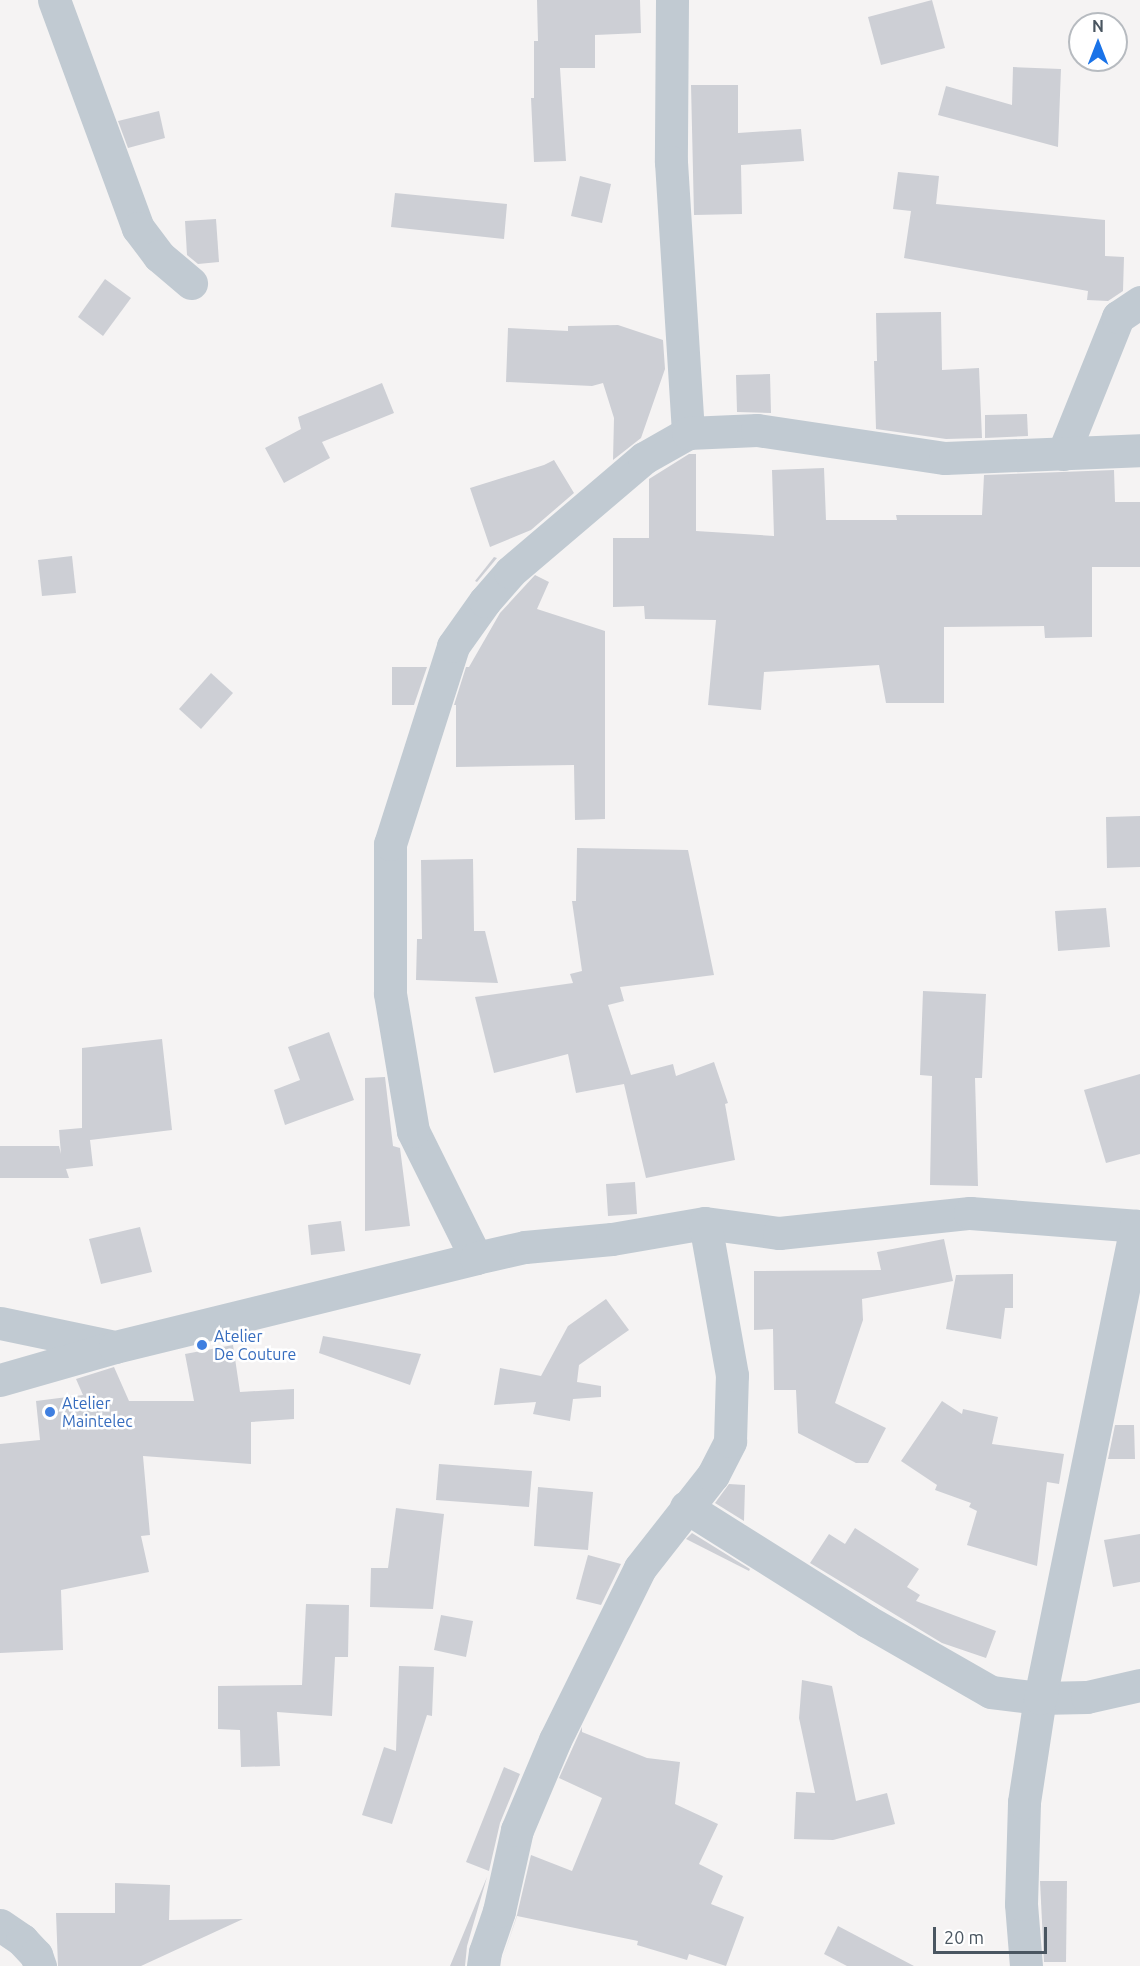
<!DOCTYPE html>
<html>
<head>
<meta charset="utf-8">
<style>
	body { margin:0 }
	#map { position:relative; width:1140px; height:1966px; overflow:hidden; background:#f5f3f3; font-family:Ubuntu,sans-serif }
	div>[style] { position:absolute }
	.building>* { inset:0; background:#cdcfd5 }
	.minor>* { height:33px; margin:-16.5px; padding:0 16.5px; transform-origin:16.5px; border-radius:16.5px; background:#c1cad2 }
	.dots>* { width:16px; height:16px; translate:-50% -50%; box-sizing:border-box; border:3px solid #fff; border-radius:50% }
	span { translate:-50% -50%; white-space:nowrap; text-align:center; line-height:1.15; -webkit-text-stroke:5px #fff; paint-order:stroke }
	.shop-label { font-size:16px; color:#366cbe }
	.left { translate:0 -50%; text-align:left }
	.north { position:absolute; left:1068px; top:12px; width:60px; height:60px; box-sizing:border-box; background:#fff; border:2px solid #b7bbc0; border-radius:50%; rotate:0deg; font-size:16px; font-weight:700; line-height:24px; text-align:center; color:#4a5661 }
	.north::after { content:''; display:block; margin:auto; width:21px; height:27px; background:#1a73e8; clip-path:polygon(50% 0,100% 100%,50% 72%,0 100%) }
	.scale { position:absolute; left:933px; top:1927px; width:114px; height:27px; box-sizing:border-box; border:3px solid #4a5661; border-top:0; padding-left:8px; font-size:18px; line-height:21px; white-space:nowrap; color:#4a5661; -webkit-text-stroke:4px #fff; paint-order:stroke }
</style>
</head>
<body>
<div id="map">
	<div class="building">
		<i style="clip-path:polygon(537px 0,640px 0,641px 33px,595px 35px,595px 68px,560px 68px,566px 161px,534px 162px,531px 98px,534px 98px,534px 41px,538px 41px)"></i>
		<i style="clip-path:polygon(932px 0,945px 48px,881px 65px,868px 17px)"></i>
		<i style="clip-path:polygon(1013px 67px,1061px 69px,1058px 147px,938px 115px,946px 86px,1012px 105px)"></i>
		<i style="clip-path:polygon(691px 85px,738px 85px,738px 133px,801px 129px,804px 161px,741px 165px,742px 214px,694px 215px)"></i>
		<i style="clip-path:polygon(159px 111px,165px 138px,128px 148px,118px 121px)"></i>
		<i style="clip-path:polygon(898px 172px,939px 176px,936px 204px,1105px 220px,1105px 256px,1124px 257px,1123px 291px,1108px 301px,1087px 300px,1088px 291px,904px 258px,911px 211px,893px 209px)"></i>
		<i style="clip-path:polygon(580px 176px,611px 184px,602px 223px,571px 216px)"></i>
		<i style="clip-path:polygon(395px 193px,507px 204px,504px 239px,391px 227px)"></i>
		<i style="clip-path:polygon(216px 219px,219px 262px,198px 264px,187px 255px,185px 221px)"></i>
		<i style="clip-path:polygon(105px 279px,131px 298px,103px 336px,78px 317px)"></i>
		<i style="clip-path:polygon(941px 312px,942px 370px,979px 368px,982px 438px,946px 439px,876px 429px,874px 361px,877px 361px,876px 313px)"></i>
		<i style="clip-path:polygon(618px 325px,663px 340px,665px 369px,641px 438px,613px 460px,614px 418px,603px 383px,592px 386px,506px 382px,508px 328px,568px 331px,568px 326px)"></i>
		<i style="clip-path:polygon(770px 374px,771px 413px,737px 412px,736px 375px)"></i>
		<i style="clip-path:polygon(382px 383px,394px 413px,322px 442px,330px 458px,284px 483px,265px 448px,301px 429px,298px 417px)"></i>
		<i style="clip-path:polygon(1027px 414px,1028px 436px,985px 438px,985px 415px)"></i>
		<i style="clip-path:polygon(689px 454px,696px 454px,696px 531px,774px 536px,772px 470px,824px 468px,826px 520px,897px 520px,896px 515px,982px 515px,984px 475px,1114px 470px,1115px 502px,1140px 502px,1140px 567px,1092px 567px,1092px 637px,1045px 638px,1044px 626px,944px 627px,944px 703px,886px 703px,879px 665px,764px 672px,761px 710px,708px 705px,716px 620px,645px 619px,644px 606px,613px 607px,613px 538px,649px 538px,649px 479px)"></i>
		<i style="clip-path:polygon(554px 460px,574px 493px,531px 530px,490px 547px,470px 488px,544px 465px)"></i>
		<i style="clip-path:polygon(72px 556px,76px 593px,42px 596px,38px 560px)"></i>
		<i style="clip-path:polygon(494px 557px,497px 558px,477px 582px,475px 581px)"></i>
		<i style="clip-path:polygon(535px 575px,549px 582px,537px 609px,605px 631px,605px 819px,575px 820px,574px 765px,456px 767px,456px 705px,454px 705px,466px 667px,469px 667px,500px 613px)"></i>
		<i style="clip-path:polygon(392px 667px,427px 667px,414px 705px,392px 705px)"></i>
		<i style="clip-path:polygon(211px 673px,233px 693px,201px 729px,179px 709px)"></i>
		<i style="clip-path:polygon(1140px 816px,1140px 867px,1107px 868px,1106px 817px)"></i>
		<i style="clip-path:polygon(577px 848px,688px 850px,714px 975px,620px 987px,624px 1001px,608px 1005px,631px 1075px,673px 1064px,676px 1076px,714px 1062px,728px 1103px,725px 1104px,735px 1160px,646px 1178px,624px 1084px,576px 1093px,568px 1054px,494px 1073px,475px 997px,573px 983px,570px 974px,582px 971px,572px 901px,576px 901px)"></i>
		<i style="clip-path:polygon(473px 859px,474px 931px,485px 931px,498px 983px,416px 980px,417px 939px,422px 939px,421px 860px)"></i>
		<i style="clip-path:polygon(1106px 908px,1110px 947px,1058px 951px,1055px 911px)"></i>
		<i style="clip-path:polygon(923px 991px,986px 994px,982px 1078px,975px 1078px,978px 1186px,930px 1185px,932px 1076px,920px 1075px)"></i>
		<i style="clip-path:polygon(329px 1032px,354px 1100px,285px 1125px,274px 1090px,300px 1080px,288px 1047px)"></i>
		<i style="clip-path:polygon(162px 1039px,172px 1130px,90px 1140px,93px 1166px,66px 1169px,69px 1178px,0 1178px,0 1146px,59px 1146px,61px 1154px,59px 1130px,82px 1128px,82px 1048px)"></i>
		<i style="clip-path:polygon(1140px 1074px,1140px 1154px,1106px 1163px,1084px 1090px)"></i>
		<i style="clip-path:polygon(385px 1077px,393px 1146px,400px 1148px,410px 1226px,365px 1231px,365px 1078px)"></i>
		<i style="clip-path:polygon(635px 1182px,637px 1214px,608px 1216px,606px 1184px)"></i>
		<i style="clip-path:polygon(341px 1221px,345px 1251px,311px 1255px,308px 1225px)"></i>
		<i style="clip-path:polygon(140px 1227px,152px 1272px,101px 1284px,89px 1239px)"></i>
		<i style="clip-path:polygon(944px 1239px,953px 1281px,862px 1299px,863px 1320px,835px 1403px,886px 1428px,868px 1463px,856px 1463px,798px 1433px,796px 1390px,774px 1390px,773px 1329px,754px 1330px,754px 1271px,881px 1270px,877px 1252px)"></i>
		<i style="clip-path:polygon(1013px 1274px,1013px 1308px,1005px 1308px,1001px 1339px,946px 1329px,956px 1275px)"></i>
		<i style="clip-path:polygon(606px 1299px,629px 1330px,579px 1365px,577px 1382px,601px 1386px,601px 1397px,573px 1399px,570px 1421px,533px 1414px,536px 1402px,494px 1405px,500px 1368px,541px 1376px,568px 1326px)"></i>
		<i style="clip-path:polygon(323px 1336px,421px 1354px,410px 1385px,319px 1353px)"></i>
		<i style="clip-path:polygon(233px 1345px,240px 1392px,294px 1389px,294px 1419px,251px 1422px,251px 1464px,143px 1456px,150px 1535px,141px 1536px,149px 1572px,61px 1590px,63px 1650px,0 1653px,0 1444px,40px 1440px,36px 1401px,83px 1395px,76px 1379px,114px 1367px,129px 1401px,194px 1401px,185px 1354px)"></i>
		<i style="clip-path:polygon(942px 1401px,962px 1414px,963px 1409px,998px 1417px,992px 1444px,1064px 1454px,1059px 1484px,1047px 1482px,1037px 1566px,967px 1545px,977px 1511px,969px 1507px,971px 1503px,935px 1490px,937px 1485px,901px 1461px)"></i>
		<i style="clip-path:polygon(1115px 1425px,1134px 1425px,1135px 1459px,1108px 1459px)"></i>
		<i style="clip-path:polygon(439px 1464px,532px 1471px,529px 1507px,436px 1500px)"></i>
		<i style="clip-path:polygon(729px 1484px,745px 1485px,744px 1521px,715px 1503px)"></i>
		<i style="clip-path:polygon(538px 1487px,593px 1492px,588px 1550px,534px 1546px)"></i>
		<i style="clip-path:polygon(396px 1508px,444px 1514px,433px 1609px,370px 1607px,371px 1568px,388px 1568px)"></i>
		<i style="clip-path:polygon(855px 1528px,919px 1569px,907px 1587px,920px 1595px,916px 1601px,996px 1631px,986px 1658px,942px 1643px,810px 1563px,829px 1534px,845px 1544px)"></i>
		<i style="clip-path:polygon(692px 1533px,750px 1569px,749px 1571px,686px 1539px)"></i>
		<i style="clip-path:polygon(1140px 1534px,1140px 1582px,1113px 1587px,1104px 1540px)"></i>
		<i style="clip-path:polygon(588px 1555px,621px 1564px,601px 1605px,576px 1599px)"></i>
		<i style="clip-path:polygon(306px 1604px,349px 1605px,348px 1657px,335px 1657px,332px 1716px,277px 1712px,280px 1766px,241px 1767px,240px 1730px,218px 1729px,218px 1686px,302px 1685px)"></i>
		<i style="clip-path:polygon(441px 1615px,473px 1621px,466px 1657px,434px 1650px)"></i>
		<i style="clip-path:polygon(399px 1666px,434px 1667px,432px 1716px,427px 1715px,392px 1824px,362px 1815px,384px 1747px,396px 1751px)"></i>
		<i style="clip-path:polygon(802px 1680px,832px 1686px,856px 1801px,887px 1793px,895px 1824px,833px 1840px,794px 1839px,796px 1792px,815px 1793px,799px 1718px)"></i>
		<i style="clip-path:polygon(582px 1727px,582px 1732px,647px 1758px,680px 1762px,675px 1804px,718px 1824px,699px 1864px,723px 1876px,711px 1904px,744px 1917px,726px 1966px,689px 1954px,687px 1960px,637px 1945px,638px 1941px,517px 1916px,503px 1958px,517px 1915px,531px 1855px,572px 1871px,602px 1798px,559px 1778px)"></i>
		<i style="clip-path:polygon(504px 1767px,520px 1774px,500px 1823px,489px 1871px,466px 1862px)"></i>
		<i style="clip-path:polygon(487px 1877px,467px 1946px,465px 1966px,450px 1966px)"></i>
		<i style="clip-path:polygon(1040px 1881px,1067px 1881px,1066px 1962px,1044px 1962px)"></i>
		<i style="clip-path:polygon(115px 1883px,170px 1885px,169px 1920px,243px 1919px,141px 1966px,58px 1966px,56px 1913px,115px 1913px)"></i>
		<i style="clip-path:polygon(838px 1926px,914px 1966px,847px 1966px,824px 1954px)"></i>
	</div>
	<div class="minor">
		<i style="left:54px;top:0;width:243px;rotate:69.8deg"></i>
		<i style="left:138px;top:228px;width:35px;rotate:53deg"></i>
		<i style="left:159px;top:256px;width:42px;rotate:40.2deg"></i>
		<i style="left:672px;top:0;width:162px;rotate:90.4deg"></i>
		<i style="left:671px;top:162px;width:272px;rotate:86.4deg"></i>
		<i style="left:1063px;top:454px;width:148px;rotate:-68.1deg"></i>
		<i style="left:1118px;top:317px;width:27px;rotate:-34deg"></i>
		<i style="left:476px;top:1258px;width:142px;rotate:-116.4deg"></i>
		<i style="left:413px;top:1131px;width:140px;rotate:-99.5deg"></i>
		<i style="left:390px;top:993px;width:149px;rotate:-90deg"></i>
		<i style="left:390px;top:844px;width:208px;rotate:-72.3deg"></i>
		<i style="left:453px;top:646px;width:55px;rotate:-54.6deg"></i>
		<i style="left:485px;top:601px;width:38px;rotate:-49deg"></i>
		<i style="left:510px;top:572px;width:176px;rotate:-40.4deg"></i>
		<i style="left:644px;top:458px;width:51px;rotate:-29.6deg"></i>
		<i style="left:688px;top:433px;width:69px;rotate:-2.5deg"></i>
		<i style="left:757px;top:430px;width:190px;rotate:8.5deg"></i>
		<i style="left:945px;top:458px;width:195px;rotate:-2.3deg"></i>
		<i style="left:0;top:1323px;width:112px;rotate:11.8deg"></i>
		<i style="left:0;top:1380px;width:120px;rotate:-16deg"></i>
		<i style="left:115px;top:1347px;width:372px;rotate:-13.8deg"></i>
		<i style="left:476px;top:1258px;width:50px;rotate:-12.7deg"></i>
		<i style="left:525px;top:1247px;width:87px;rotate:-5.3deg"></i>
		<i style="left:612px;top:1239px;width:94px;rotate:-9.8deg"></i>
		<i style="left:705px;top:1223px;width:75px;rotate:7.7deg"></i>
		<i style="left:779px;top:1233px;width:192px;rotate:-6deg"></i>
		<i style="left:970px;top:1213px;width:170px;rotate:4.4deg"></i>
		<i style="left:686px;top:1507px;width:214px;rotate:32.2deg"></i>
		<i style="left:867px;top:1621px;width:143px;rotate:29.8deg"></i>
		<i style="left:991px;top:1692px;width:49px;rotate:7deg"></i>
		<i style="left:1040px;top:1698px;width:47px;rotate:-1.2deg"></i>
		<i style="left:1087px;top:1697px;width:54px;rotate:-12.8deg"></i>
		<i style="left:0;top:1925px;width:27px;rotate:34deg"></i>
		<i style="left:22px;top:1940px;width:21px;rotate:47deg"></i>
		<i style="left:36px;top:1955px;width:12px;rotate:70deg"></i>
		<i style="left:483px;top:1966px;width:14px;rotate:-82deg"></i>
		<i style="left:485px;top:1952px;width:43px;rotate:-71.1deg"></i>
		<i style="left:499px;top:1911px;width:83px;rotate:-77.5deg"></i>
		<i style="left:517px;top:1830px;width:98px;rotate:-67.1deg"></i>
		<i style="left:555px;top:1740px;width:192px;rotate:-63.7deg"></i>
		<i style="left:640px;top:1568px;width:118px;rotate:-51.9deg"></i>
		<i style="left:713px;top:1475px;width:38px;rotate:-63deg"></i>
		<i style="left:730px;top:1441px;width:66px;rotate:-88.3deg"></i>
		<i style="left:732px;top:1375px;width:154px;rotate:-100.1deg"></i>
		<i style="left:1026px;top:1966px;width:62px;rotate:-94.6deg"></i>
		<i style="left:1021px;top:1904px;width:102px;rotate:-88.3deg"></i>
		<i style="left:1024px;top:1802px;width:105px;rotate:-81.3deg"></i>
		<i style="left:1040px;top:1698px;width:482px;rotate:-78.5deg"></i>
	</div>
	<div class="dots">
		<i style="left:202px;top:1345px;background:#3f7fe0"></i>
		<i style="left:50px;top:1412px;background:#3f7fe0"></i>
	</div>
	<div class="shop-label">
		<span class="left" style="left:214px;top:1345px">Atelier<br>De Couture</span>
		<span class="left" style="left:62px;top:1412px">Atelier<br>Maintelec</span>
	</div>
	<div class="north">N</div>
	<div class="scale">20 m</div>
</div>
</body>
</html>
